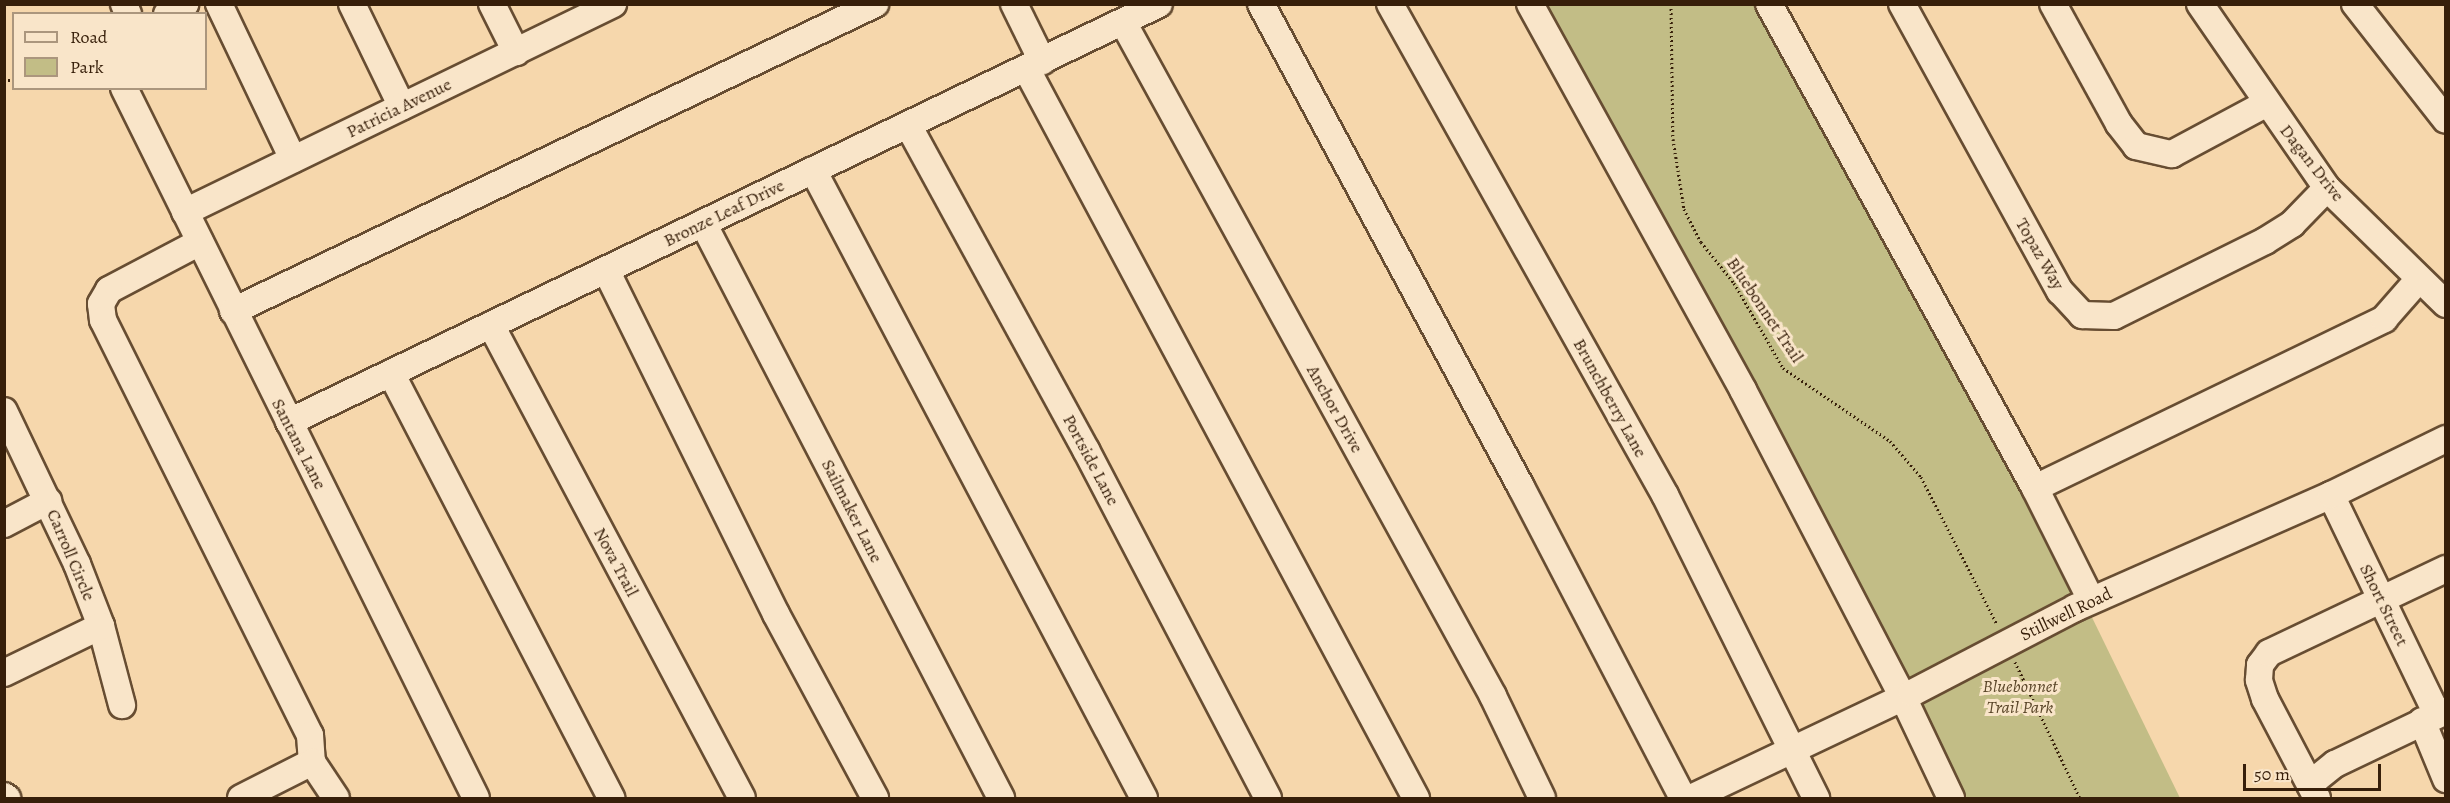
<!DOCTYPE html>
<html>
<head>
<meta charset="utf-8">
<style>
	body { margin:0 }
	#map { position:relative; width:2450px; height:803px; overflow:hidden; background:#f6d7ac; font-family:Alegreya,serif }
	div>[style] { position:absolute }
	.green>* { inset:0; background:#c2bd86 }
	.path>* { height:3px; margin-top:-1.5px; transform-origin:0; background:repeating-linear-gradient(90deg,#371f0a 0 1.5px,transparent 0 4.5px) }
	.roads { filter:drop-shadow(2px 0 #674d32) drop-shadow(-2px 0 #674d32) drop-shadow(0 2px #674d32) drop-shadow(0 -2px #674d32) }
	.minor>* { height:26px; margin:-13px; padding:0 13px; transform-origin:13px; border-radius:13px; background:#f9e5c9 }
	span { translate:-50% -50%; white-space:nowrap; text-align:center; line-height:1.15; -webkit-text-stroke:6px #f9e5c9; paint-order:stroke }
	.street-label { font-size:18px; color:#371f0a }
	.park-label { font-size:18px; color:#5a4629; font-style:italic }
	.frame { position:absolute; inset:0; border:6px solid #371f0a; pointer-events:none }
	.legend { position:absolute; left:12px; top:12px; width:195px; height:78px; box-sizing:border-box; background:#f9e5c9; border:2px solid #ab967d; margin:0; padding:8px 10px; list-style:none; font-size:18px; color:#371f0a }
	.legend li { display:flex; align-items:center; gap:12px; height:30px }
	.legend b { width:30px; border:2px solid #ab967d }
	.scale { position:absolute; left:2243px; top:764px; width:138px; height:27px; box-sizing:border-box; border:3px solid #371f0a; border-top:0; padding-left:8px; font-size:18px; line-height:21px; white-space:nowrap; color:#371f0a; -webkit-text-stroke:4px #f9e5c9; paint-order:stroke }
</style>
</head>
<body>
<div id="map">
	<div class="green">
		<i style="clip-path:polygon(1533px 5px,1763px 5px,2027px 484px,2180px 798px,1955px 798px)"></i>
	</div>
	<div class="path">
		<i style="left:1671px;top:4px;width:135px;rotate:89.2deg"></i>
		<i style="left:1673px;top:139px;width:71px;rotate:81.1deg"></i>
		<i style="left:1684px;top:209px;width:37px;rotate:63deg"></i>
		<i style="left:1701px;top:242px;width:53px;rotate:51.2deg"></i>
		<i style="left:1734px;top:283px;width:98px;rotate:60deg"></i>
		<i style="left:1783px;top:368px;width:130px;rotate:34.3deg"></i>
		<i style="left:1890px;top:441px;width:48px;rotate:49.3deg"></i>
		<i style="left:1921px;top:477px;width:165px;rotate:62.7deg"></i>
		<i style="left:4px;top:80px;width:10px"></i>
		<i style="left:2015px;top:662px;width:151px;rotate:64.5deg"></i>
	</div>
	<div class="roads">
		<div class="minor">
			<i style="left:124px;top:4px;width:11px;rotate:68deg"></i>
			<i style="left:219px;top:4px;width:172px;rotate:64.5deg"></i>
			<i style="left:352px;top:4px;width:114px;rotate:64.1deg"></i>
			<i style="left:492px;top:4px;width:54px;rotate:63.4deg"></i>
			<i style="left:1014px;top:4px;width:64px;rotate:63.8deg"></i>
			<i style="left:1261px;top:4px;width:549px;rotate:61.71deg"></i>
			<i style="left:1521px;top:487px;width:351px;rotate:62.5deg"></i>
			<i style="left:1390px;top:4px;width:563px;rotate:60.75deg"></i>
			<i style="left:1665px;top:495px;width:339px;rotate:63.5deg"></i>
			<i style="left:1530px;top:4px;width:441px;rotate:61.1deg"></i>
			<i style="left:1743px;top:390px;width:346px;rotate:62.5deg"></i>
			<i style="left:1903px;top:697px;width:112px;rotate:64.6deg"></i>
			<i style="left:1769px;top:4px;width:552px;rotate:61.21deg"></i>
			<i style="left:2035px;top:488px;width:388px;rotate:-25.8deg"></i>
			<i style="left:2384px;top:319px;width:53px;rotate:-48.8deg"></i>
			<i style="left:1902px;top:4px;width:328px;rotate:61.2deg"></i>
			<i style="left:2060px;top:291px;width:33px;rotate:47deg"></i>
			<i style="left:2082px;top:315px;width:32px;rotate:2deg"></i>
			<i style="left:2114px;top:316px;width:169px;rotate:-26.4deg"></i>
			<i style="left:2265px;top:241px;width:32px;rotate:-32deg"></i>
			<i style="left:2292px;top:224px;width:50px;rotate:-45.8deg"></i>
			<i style="left:2053px;top:4px;width:137px;rotate:61.2deg"></i>
			<i style="left:2119px;top:124px;width:28px;rotate:52deg"></i>
			<i style="left:2136px;top:146px;width:37px;rotate:13deg"></i>
			<i style="left:2172px;top:154px;width:108px;rotate:-28.2deg"></i>
			<i style="left:2200px;top:4px;width:224px;rotate:55.4deg"></i>
			<i style="left:2327px;top:188px;width:166px;rotate:44.3deg"></i>
			<i style="left:2355px;top:4px;width:147px;rotate:51.9deg"></i>
			<i style="left:167px;top:14px;width:21px;rotate:-29deg"></i>
			<i style="left:1123px;top:22px;width:769px;rotate:61.23deg"></i>
			<i style="left:1493px;top:696px;width:113px;rotate:64.3deg"></i>
			<i style="left:1026px;top:68px;width:828px;rotate:61.89deg"></i>
			<i style="left:124px;top:88px;width:792px;rotate:63.63deg"></i>
			<i style="left:908px;top:125px;width:371px;rotate:61.3deg"></i>
			<i style="left:1086px;top:450px;width:393px;rotate:62.4deg"></i>
			<i style="left:813px;top:170px;width:710px;rotate:62.21deg"></i>
			<i style="left:185px;top:212px;width:476px;rotate:-25.9deg"></i>
			<i style="left:703px;top:223px;width:648px;rotate:62.6deg"></i>
			<i style="left:200px;top:242px;width:103px;rotate:152.2deg"></i>
			<i style="left:109px;top:290px;width:16px;rotate:120deg"></i>
			<i style="left:101px;top:304px;width:16px;rotate:83deg"></i>
			<i style="left:103px;top:320px;width:464px;rotate:63.5deg"></i>
			<i style="left:310px;top:735px;width:27px;rotate:86deg"></i>
			<i style="left:606px;top:270px;width:384px;rotate:63.7deg"></i>
			<i style="left:776px;top:614px;width:209px;rotate:61.7deg"></i>
			<i style="left:233px;top:311px;width:712px;rotate:-25.56deg"></i>
			<i style="left:491px;top:325px;width:535px;rotate:62.05deg"></i>
			<i style="left:391px;top:373px;width:479px;rotate:62.6deg"></i>
			<i style="left:4px;top:411px;width:170px;rotate:64.5deg"></i>
			<i style="left:77px;top:564px;width:66px;rotate:68.8deg"></i>
			<i style="left:101px;top:626px;width:82px;rotate:75.1deg"></i>
			<i style="left:289px;top:422px;width:965px;rotate:-25.66deg"></i>
			<i style="left:2035px;top:488px;width:125px;rotate:63.4deg"></i>
			<i style="left:2331px;top:495px;width:243px;rotate:64.2deg"></i>
			<i style="left:4px;top:524px;width:50px;rotate:-27.6deg"></i>
			<i style="left:4px;top:673px;width:108px;rotate:-25.9deg"></i>
			<i style="left:2422px;top:721px;width:63px;rotate:67.5deg"></i>
			<i style="left:2310px;top:784px;width:32px;rotate:-39deg"></i>
			<i style="left:2335px;top:764px;width:123px;rotate:-25.5deg"></i>
			<i style="left:4px;top:796px;width:4px;rotate:34deg"></i>
			<i style="left:241px;top:798px;width:80px;rotate:-26.9deg"></i>
			<i style="left:312px;top:762px;width:43px;rotate:56.3deg"></i>
			<i style="left:1691px;top:798px;width:245px;rotate:-25.4deg"></i>
			<i style="left:1912px;top:693px;width:184px;rotate:-27.5deg"></i>
			<i style="left:2075px;top:608px;width:280px;rotate:-23.8deg"></i>
			<i style="left:2331px;top:495px;width:128px;rotate:-26deg"></i>
			<i style="left:2317px;top:798px;width:112px;rotate:-117.7deg"></i>
			<i style="left:2265px;top:699px;width:20px;rotate:-108deg"></i>
			<i style="left:2259px;top:680px;width:15px;rotate:-86deg"></i>
			<i style="left:2260px;top:665px;width:15px;rotate:-53deg"></i>
			<i style="left:2269px;top:653px;width:196px;rotate:-25.4deg"></i>
		</div>
	</div>
	<div class="street-label">
		<span style="left:399px;top:108px;rotate:-26deg">Patricia Avenue</span>
		<span style="left:2312px;top:163px;rotate:52deg">Dagan Drive</span>
		<span style="left:724px;top:213px;rotate:-26deg">Bronze Leaf Drive</span>
		<span style="left:2040px;top:254px;rotate:60deg">Topaz Way</span>
		<span style="left:1765px;top:310px;rotate:56deg">Bluebonnet Trail</span>
		<span style="left:1610px;top:398px;rotate:61deg">Brunchberry Lane</span>
		<span style="left:1335px;top:409px;rotate:61deg">Anchor Drive</span>
		<span style="left:299px;top:444px;rotate:63deg">Santana Lane</span>
		<span style="left:1091px;top:460px;rotate:62deg">Portside Lane</span>
		<span style="left:852px;top:511px;rotate:63deg">Sailmaker Lane</span>
		<span style="left:71px;top:555px;rotate:67deg">Carroll Circle</span>
		<span style="left:616px;top:562px;rotate:62deg">Nova Trail</span>
		<span style="left:2384px;top:605px;rotate:64deg">Short Street</span>
		<span style="left:2066px;top:614px;rotate:-26deg">Stillwell Road</span>
	</div>
	<div class="park-label">
		<span style="left:2020px;top:697px">Bluebonnet<br>Trail Park</span>
	</div>
	<div class="frame"></div>
	<ul class="legend">
	<li><b style="height:8px;background:#f9e5c9"></b>Road</li>
	<li><b style="height:16px;background:#c2bd86"></b>Park</li>
	</ul>
	<div class="scale">50 m</div>
</div>
</body>
</html>
